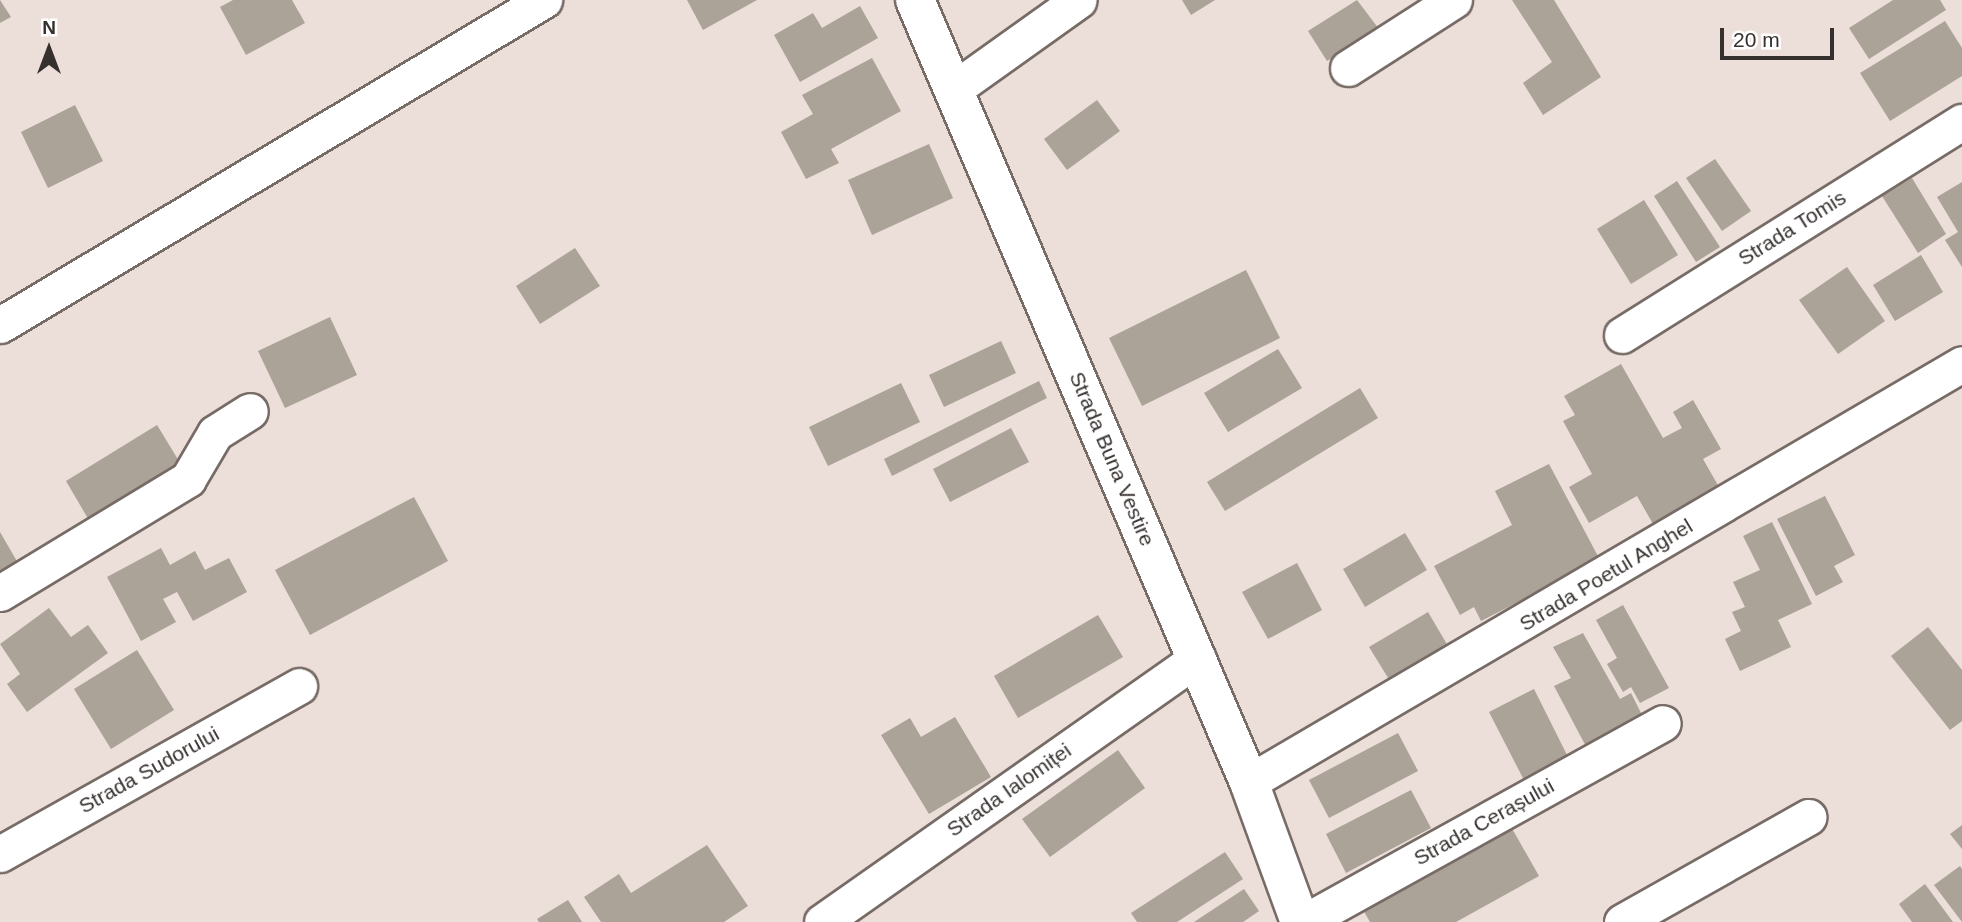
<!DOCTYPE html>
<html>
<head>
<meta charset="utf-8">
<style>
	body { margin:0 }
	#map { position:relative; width:1962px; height:922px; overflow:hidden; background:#ecded9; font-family:Arial,sans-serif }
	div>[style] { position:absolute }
	.building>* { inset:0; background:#aba298 }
	.roads { filter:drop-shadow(2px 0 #776b66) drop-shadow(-2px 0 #776b66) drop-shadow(0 2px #776b66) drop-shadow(0 -2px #776b66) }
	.minor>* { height:35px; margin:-17.5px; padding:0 17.5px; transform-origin:17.5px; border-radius:17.5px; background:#fff }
	.tertiary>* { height:38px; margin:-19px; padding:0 19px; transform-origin:19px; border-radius:19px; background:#fff }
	span { translate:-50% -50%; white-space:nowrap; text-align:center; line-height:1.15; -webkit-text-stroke:5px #fff; paint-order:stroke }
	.street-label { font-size:21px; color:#35302e }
	.north { position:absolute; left:14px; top:14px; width:70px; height:70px; -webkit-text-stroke:5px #fff; paint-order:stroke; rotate:0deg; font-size:19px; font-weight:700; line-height:28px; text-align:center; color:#35302e }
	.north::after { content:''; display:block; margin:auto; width:24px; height:32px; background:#35302e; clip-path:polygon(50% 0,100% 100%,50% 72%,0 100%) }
	.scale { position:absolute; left:1720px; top:28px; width:114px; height:32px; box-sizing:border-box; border:4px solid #35302e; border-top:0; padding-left:9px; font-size:21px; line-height:24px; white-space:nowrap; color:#35302e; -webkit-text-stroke:5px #fff; paint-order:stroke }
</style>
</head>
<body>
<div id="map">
	<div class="building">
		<i style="clip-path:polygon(0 0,11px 17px,0 23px)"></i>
		<i style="clip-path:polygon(233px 0,292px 0,305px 23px,246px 55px,220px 7px)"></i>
		<i style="clip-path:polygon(687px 0,757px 0,703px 30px)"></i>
		<i style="clip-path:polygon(1182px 0,1215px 0,1191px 15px)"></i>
		<i style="clip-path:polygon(1357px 0,1379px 29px,1327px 61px,1308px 31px)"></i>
		<i style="clip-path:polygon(1512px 0,1554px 0,1601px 77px,1543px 115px,1523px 83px,1552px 62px)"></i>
		<i style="clip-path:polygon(1893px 0,1940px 0,1946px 10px,1869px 59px,1849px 28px)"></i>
		<i style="clip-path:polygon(860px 6px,878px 38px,800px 82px,774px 35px,813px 13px,822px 28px)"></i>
		<i style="clip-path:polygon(1945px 21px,1962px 48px,1962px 76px,1890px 121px,1860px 73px)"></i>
		<i style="clip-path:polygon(872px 58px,901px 111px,831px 149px,839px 163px,806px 179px,781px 132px,813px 114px,802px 95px)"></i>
		<i style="clip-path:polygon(1097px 100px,1120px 131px,1067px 170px,1044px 139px)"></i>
		<i style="clip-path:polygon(75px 105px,103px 161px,48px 188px,21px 132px)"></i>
		<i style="clip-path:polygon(929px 144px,953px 198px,872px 235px,848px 180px)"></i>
		<i style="clip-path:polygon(1715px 159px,1751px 211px,1722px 231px,1686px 178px)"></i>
		<i style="clip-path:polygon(1912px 178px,1946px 234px,1918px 253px,1882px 196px)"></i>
		<i style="clip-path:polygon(1677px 181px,1720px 247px,1696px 262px,1654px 196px)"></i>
		<i style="clip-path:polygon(1962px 182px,1962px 267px,1945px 240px,1958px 232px,1937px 197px)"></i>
		<i style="clip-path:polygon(1644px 200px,1678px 255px,1631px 284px,1597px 229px)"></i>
		<i style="clip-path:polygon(575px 248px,600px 286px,540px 324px,516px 286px)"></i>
		<i style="clip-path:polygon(1921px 255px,1943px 292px,1895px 321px,1873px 285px)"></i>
		<i style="clip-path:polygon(1847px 267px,1885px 321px,1838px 354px,1799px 300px)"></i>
		<i style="clip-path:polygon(1246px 270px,1280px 338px,1142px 406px,1109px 338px)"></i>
		<i style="clip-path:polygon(330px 317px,357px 375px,285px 408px,258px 351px)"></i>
		<i style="clip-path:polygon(1001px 341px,1016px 373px,944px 407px,929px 375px)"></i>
		<i style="clip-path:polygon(1278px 349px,1302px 388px,1228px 432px,1204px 393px)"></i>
		<i style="clip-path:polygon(1621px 364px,1663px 438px,1682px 428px,1673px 412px,1693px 400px,1721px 449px,1703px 459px,1719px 487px,1653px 524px,1637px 496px,1589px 523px,1569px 487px,1592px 474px,1563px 421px,1575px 415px,1564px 396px)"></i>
		<i style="clip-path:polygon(1039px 381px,1047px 398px,892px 476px,884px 459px)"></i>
		<i style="clip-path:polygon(901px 383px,920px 422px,828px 466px,809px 427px)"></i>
		<i style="clip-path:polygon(1360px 388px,1378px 418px,1225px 511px,1207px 482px)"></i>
		<i style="clip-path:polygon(157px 425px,182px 466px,90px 522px,66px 481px)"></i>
		<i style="clip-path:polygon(1011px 428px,1029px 462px,950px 502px,933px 469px)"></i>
		<i style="clip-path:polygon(1549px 464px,1600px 560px,1481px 621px,1474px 607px,1460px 615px,1434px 566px,1512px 525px,1495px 491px)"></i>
		<i style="clip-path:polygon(1825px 496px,1855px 555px,1834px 566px,1843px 582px,1816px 596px,1777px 519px)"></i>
		<i style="clip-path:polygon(414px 497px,448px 561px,310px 635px,275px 570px)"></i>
		<i style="clip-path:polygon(1772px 522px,1812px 604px,1778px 620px,1791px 647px,1740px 671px,1725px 639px,1741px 631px,1732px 612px,1745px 607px,1733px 582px,1760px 570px,1743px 536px)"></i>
		<i style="clip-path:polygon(0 532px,22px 570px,0 583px)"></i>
		<i style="clip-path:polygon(1405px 533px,1427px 570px,1365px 607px,1343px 569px)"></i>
		<i style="clip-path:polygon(161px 548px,170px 565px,195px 551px,205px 570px,229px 558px,247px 592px,193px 621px,177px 592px,163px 599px,176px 622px,141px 641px,107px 577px)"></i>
		<i style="clip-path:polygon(1297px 563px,1322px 610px,1268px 639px,1242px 592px)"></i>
		<i style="clip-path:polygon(1623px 605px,1669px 688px,1640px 703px,1631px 687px,1623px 692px,1607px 664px,1617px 658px,1596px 620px)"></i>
		<i style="clip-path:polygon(49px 608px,71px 637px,88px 625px,108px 653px,27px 712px,7px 684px,20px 674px,0 644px)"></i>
		<i style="clip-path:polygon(1428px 612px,1448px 646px,1390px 681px,1369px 647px)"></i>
		<i style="clip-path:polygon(1098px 615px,1123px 657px,1018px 718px,994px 676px)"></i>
		<i style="clip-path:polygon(1928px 627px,1962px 670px,1962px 721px,1950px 730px,1891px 656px)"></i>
		<i style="clip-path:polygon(1583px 633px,1620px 699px,1631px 693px,1646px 723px,1590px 754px,1554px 686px,1571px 678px,1553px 647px)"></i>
		<i style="clip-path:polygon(137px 650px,174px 710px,111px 749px,74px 689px)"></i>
		<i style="clip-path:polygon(1534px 689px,1571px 763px,1527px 786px,1489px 712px)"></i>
		<i style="clip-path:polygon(955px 717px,991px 777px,929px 814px,881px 735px,910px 718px,921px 737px)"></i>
		<i style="clip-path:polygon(1398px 733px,1418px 771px,1329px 818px,1309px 780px)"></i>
		<i style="clip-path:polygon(1118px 750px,1145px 788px,1050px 857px,1022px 819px)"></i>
		<i style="clip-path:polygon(1411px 790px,1431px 828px,1346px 873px,1326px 834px)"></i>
		<i style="clip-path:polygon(1510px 825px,1539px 876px,1456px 922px,1370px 922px,1362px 908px)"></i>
		<i style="clip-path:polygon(1962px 825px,1962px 849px,1950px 834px)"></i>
		<i style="clip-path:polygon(707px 845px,748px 906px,724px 922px,601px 922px,584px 897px,619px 874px,631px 893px)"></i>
		<i style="clip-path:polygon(1225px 852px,1243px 879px,1177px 922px,1137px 922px,1131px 913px)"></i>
		<i style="clip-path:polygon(1960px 866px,1962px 869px,1962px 922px,1934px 885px)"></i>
		<i style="clip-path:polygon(1925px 884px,1953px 922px,1912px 922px,1899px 904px)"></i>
		<i style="clip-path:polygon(1244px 889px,1259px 911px,1243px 922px,1194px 922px)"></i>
		<i style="clip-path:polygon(568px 900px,582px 922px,539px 922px,537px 919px)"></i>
	</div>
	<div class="roads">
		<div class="minor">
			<i style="left:1348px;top:68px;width:126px;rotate:-32.7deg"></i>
			<i style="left:954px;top:89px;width:153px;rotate:-35.5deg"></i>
			<i style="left:0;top:325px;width:634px;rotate:-30.86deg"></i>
			<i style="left:1622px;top:335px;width:401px;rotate:-32.1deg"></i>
			<i style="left:0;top:593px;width:220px;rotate:-31.2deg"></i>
			<i style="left:188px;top:479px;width:53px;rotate:-59.6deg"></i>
			<i style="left:215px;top:433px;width:41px;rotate:-32.2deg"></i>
			<i style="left:1249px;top:782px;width:826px;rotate:-30.38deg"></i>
			<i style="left:0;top:854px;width:343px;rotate:-29.3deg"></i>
			<i style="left:822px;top:922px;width:459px;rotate:-35.1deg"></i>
			<i style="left:1304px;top:922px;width:410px;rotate:-29deg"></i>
			<i style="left:1622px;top:922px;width:214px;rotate:-29.4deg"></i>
		</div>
		<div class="tertiary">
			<i style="left:915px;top:0;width:850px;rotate:66.87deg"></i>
			<i style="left:1249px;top:782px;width:149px;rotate:70deg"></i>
		</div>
	</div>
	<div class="street-label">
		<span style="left:1792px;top:228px;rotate:-32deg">Strada Tomis</span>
		<span style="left:1112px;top:459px;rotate:67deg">Strada Buna Vestire</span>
		<span style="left:1606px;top:575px;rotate:-31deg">Strada Poetul Anghel</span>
		<span style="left:149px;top:770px;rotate:-29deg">Strada Sudorului</span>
		<span style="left:1009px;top:790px;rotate:-35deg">Strada Ialomiței</span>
		<span style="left:1484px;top:822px;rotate:-29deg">Strada Cerașului</span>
	</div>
	<div class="north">N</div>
	<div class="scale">20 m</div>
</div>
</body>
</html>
